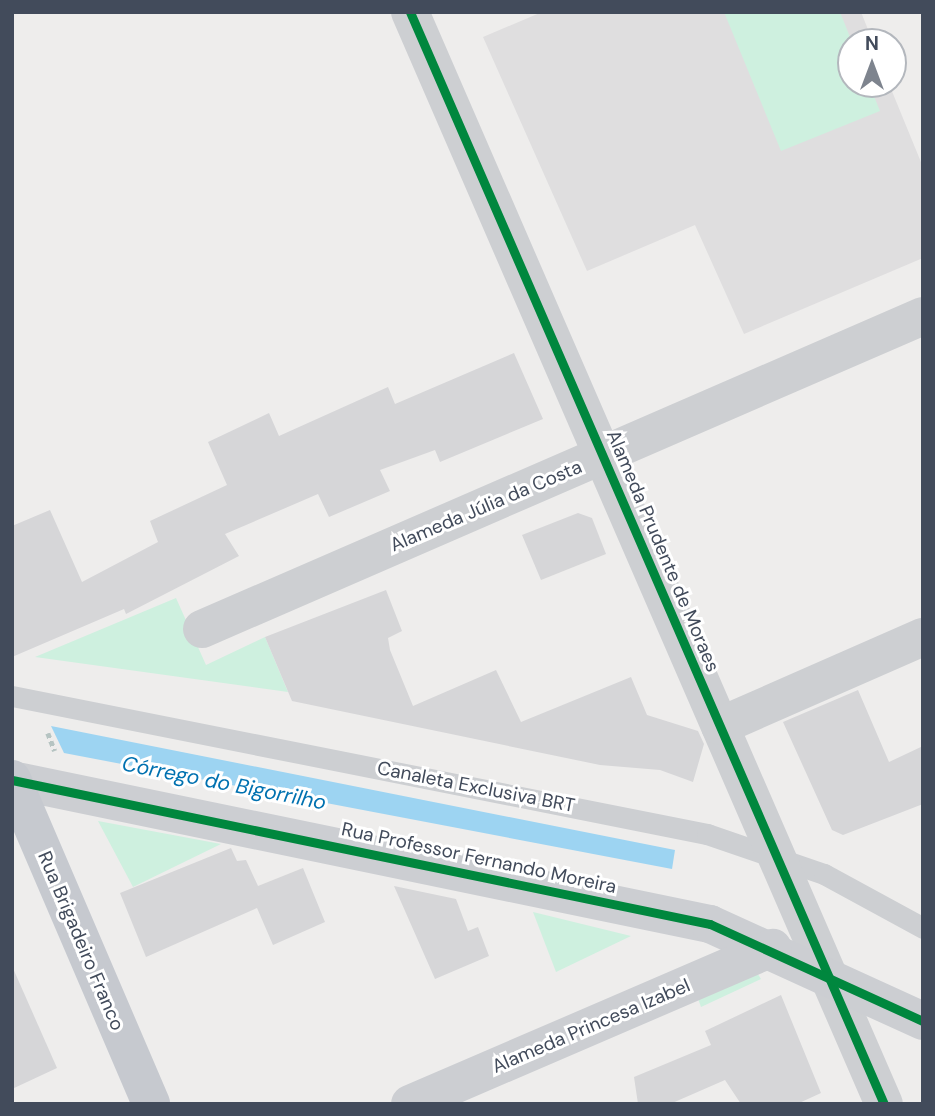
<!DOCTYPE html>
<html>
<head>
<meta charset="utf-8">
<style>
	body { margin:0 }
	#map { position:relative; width:935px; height:1116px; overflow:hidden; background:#eeedec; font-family:"DM Sans",sans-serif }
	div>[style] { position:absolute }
	.education>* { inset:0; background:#dfdedf }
	.green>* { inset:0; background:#cef0df }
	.water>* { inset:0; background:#9dd4f2 }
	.building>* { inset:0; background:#d6d6d8 }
	.path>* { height:4.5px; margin-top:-2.25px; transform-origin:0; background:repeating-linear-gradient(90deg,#b6c4c2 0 5px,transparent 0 8.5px) }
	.lane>* { height:21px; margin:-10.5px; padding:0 10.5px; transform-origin:10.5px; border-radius:10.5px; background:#cdcfd2 }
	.street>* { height:38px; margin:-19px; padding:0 19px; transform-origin:19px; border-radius:19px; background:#cdcfd2 }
	.secondary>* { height:38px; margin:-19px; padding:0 19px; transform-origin:19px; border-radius:19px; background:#ccced2 }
	.primary>* { height:38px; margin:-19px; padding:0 19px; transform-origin:19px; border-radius:19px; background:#c6c9cf }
	.cycleway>* { height:9px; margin:-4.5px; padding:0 4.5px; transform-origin:4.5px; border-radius:4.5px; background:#00873e }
	span { translate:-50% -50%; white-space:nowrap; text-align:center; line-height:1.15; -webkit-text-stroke:6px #fff; paint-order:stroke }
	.street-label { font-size:19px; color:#424b5b }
	.water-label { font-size:21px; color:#0071b0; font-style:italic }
	.frame { position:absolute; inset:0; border:14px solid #424b5b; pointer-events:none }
	.north { position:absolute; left:837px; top:28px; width:70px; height:70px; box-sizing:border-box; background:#fff; border:2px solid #b3b7bd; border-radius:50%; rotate:0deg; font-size:19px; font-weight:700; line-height:28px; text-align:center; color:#424b5b }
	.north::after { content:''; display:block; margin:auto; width:24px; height:32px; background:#7e848e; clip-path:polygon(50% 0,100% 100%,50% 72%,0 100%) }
</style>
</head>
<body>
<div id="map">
	<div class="education">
		<i style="clip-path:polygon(542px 12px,861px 12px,873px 42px,851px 42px,851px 84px,889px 84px,923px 167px,923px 258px,744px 334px,695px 225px,587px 271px,483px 37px)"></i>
	</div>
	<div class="green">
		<i style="clip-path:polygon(724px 12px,840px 12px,852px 42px,851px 84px,869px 84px,880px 111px,781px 151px)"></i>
		<i style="clip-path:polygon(176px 598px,206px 665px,265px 637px,288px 692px,35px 657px)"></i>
		<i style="clip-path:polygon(98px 821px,221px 844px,133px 887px)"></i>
		<i style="clip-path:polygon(533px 912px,631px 936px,556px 972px)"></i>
		<i style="clip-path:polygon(754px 968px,761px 979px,701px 1007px,696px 993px)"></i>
	</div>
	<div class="water">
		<i style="clip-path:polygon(51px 726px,675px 850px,672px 869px,64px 753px)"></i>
	</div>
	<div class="building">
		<i style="clip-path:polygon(514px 353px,543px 419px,440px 462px,435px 450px,380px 470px,390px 491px,329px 517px,318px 494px,225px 534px,239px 556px,126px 614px,124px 609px,12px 657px,12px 526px,50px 510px,82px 582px,158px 542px,150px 521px,227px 485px,208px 442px,269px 413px,279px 436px,388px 387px,395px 404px)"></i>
		<i style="clip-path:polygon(578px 513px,592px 518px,606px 554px,541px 580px,522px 535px)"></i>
		<i style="clip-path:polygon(386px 590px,402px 631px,388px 638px,390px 650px,413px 706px,496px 670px,521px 722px,631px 677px,647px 715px,698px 731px,704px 744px,693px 782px,660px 770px,600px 765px,292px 701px,265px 637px)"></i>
		<i style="clip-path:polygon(858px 690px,889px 762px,923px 746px,923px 804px,843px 835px,832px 830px,783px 722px)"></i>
		<i style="clip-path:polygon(231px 848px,237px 861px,246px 860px,258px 886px,303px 868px,325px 922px,273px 945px,257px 908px,146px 957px,120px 893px)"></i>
		<i style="clip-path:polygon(394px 886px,456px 899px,468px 931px,478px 927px,489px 956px,435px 979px)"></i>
		<i style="clip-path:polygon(12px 966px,57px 1068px,12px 1089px)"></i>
		<i style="clip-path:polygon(781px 995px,821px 1093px,797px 1104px,741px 1104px,725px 1080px,670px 1104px,638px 1104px,634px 1077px,711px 1045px,705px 1031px)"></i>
	</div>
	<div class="path">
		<i style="left:48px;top:733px;width:19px;rotate:69deg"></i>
	</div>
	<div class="lane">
		<i style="left:12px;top:696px;width:709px;rotate:11.23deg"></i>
		<i style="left:707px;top:834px;width:124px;rotate:18.9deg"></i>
		<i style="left:824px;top:874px;width:113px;rotate:28.6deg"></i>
	</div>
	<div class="street">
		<i style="left:410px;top:12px;width:1190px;rotate:66.54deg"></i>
		<i style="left:202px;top:629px;width:786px;rotate:-23.47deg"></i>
		<i style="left:720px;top:726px;width:222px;rotate:-23.7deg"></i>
	</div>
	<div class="secondary">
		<i style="left:12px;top:780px;width:713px;rotate:11.66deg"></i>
		<i style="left:710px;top:924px;width:234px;rotate:24.5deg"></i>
		<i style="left:410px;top:1104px;width:395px;rotate:-23.3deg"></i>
	</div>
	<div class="primary">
		<i style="left:12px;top:779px;width:353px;rotate:66.8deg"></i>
	</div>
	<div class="cycleway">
		<i style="left:410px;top:12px;width:1190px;rotate:66.54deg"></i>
		<i style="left:12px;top:780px;width:713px;rotate:11.66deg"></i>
		<i style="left:710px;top:924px;width:234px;rotate:24.5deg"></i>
	</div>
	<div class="street-label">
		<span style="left:486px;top:506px;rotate:-23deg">Alameda Júlia da Costa</span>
		<span style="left:663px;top:551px;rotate:67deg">Alameda Prudente de Moraes</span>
		<span style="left:476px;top:787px;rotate:11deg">Canaleta Exclusiva BRT</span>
		<span style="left:479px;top:858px;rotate:12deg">Rua Professor Fernando Moreira</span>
		<span style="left:81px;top:941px;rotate:67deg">Rua Brigadeiro Franco</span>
		<span style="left:591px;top:1026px;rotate:-23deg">Alameda Princesa Izabel</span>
	</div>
	<div class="water-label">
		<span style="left:224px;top:783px;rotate:11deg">Córrego do Bigorrilho</span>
	</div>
	<div class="frame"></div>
	<div class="north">N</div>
</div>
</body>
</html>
